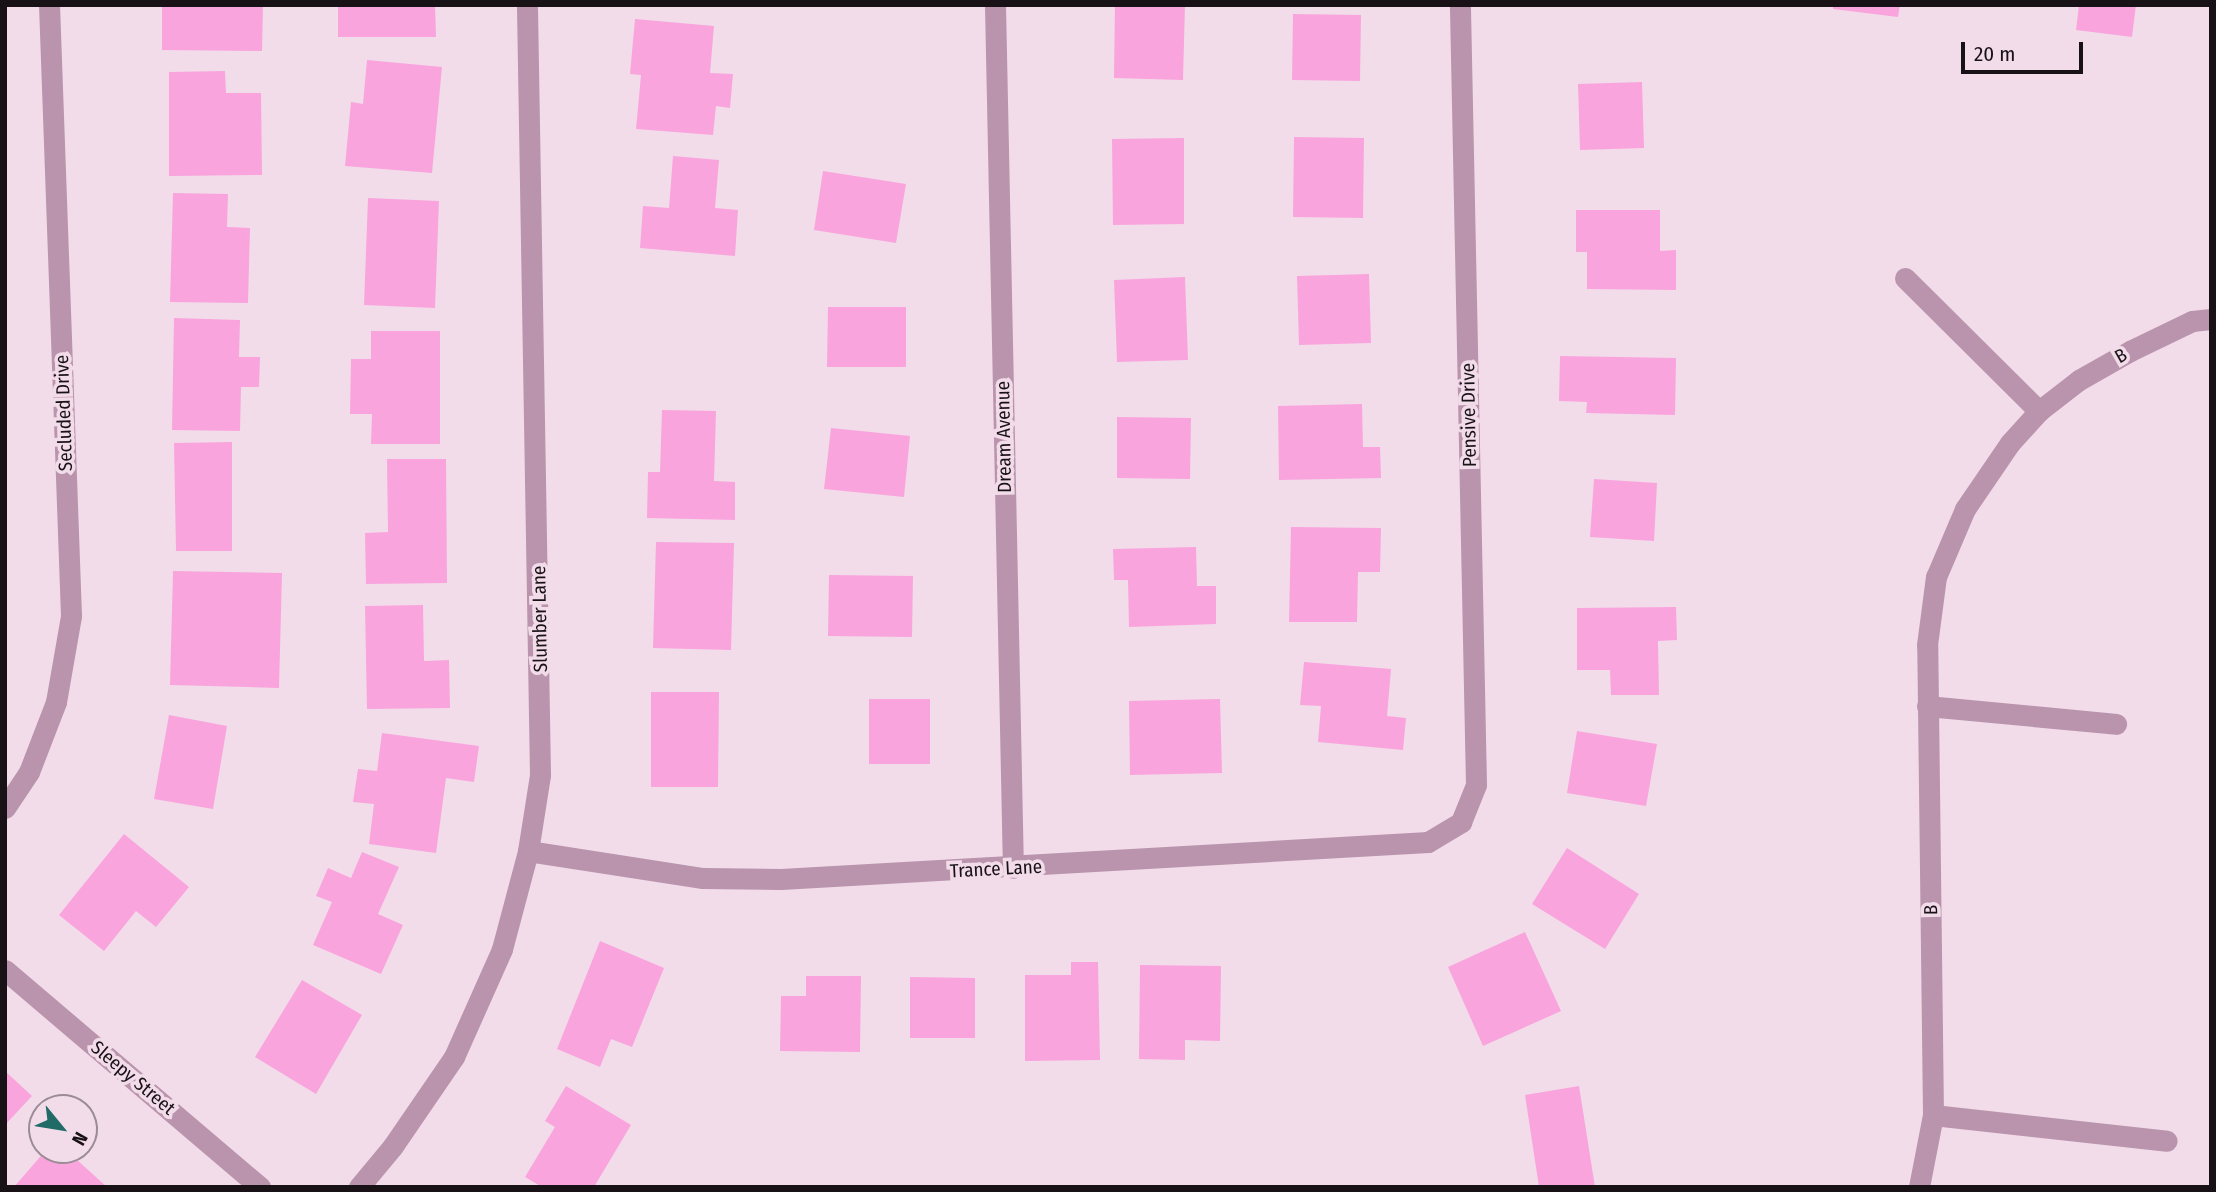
<!DOCTYPE html>
<html>
<head>
<meta charset="utf-8">
<style>
	body { margin:0 }
	#map { position:relative; width:2216px; height:1192px; overflow:hidden; background:#f2dcea; font-family:"Fira Sans Condensed",sans-serif }
	div>[style] { position:absolute }
	.building>* { inset:0; background:#f9a4dd }
	.minor>* { height:21px; margin:-10.5px; padding:0 10.5px; transform-origin:10.5px; border-radius:10.5px; background:#b994ac }
	span { translate:-50% -50%; white-space:nowrap; text-align:center; line-height:1.15; -webkit-text-stroke:7px #f2dcea; paint-order:stroke }
	.street-label { font-size:19px; color:#181116 }
	.frame { position:absolute; inset:0; border:7px solid #181116; pointer-events:none }
	.north { position:absolute; left:28px; top:1094px; width:70px; height:70px; box-sizing:border-box; background:#f2dcea; border:2px solid #9b8b95; border-radius:50%; rotate:120deg; font-size:19px; font-weight:700; line-height:28px; text-align:center; color:#181116 }
	.north::after { content:''; display:block; margin:auto; width:24px; height:32px; background:#206b67; clip-path:polygon(50% 0,100% 100%,50% 72%,0 100%) }
	.scale { position:absolute; left:1961px; top:42px; width:122px; height:32px; box-sizing:border-box; border:4px solid #181116; border-top:0; padding-left:9px; font-size:21px; line-height:24px; white-space:nowrap; color:#181116; -webkit-text-stroke:5px #f2dcea; paint-order:stroke }
</style>
</head>
<body>
<div id="map">
	<div class="building">
		<i style="clip-path:polygon(162px 5px,263px 5px,262px 51px,162px 50px)"></i>
		<i style="clip-path:polygon(338px 5px,435px 5px,436px 37px,338px 37px)"></i>
		<i style="clip-path:polygon(1115px 5px,1185px 5px,1183px 80px,1114px 78px)"></i>
		<i style="clip-path:polygon(1833px 5px,1900px 5px,1898px 17px,1833px 9px)"></i>
		<i style="clip-path:polygon(2079px 5px,2136px 5px,2132px 37px,2076px 30px)"></i>
		<i style="clip-path:polygon(1293px 14px,1361px 15px,1360px 81px,1292px 80px)"></i>
		<i style="clip-path:polygon(635px 19px,714px 26px,710px 73px,733px 74px,730px 108px,716px 106px,713px 135px,636px 129px,641px 75px,630px 74px)"></i>
		<i style="clip-path:polygon(367px 60px,442px 67px,432px 173px,345px 166px,351px 102px,363px 104px)"></i>
		<i style="clip-path:polygon(225px 71px,226px 93px,261px 93px,262px 175px,169px 176px,169px 72px)"></i>
		<i style="clip-path:polygon(1642px 82px,1644px 148px,1580px 150px,1578px 84px)"></i>
		<i style="clip-path:polygon(1294px 137px,1364px 138px,1363px 218px,1293px 217px)"></i>
		<i style="clip-path:polygon(1184px 138px,1184px 224px,1113px 225px,1112px 139px)"></i>
		<i style="clip-path:polygon(673px 156px,719px 160px,715px 208px,738px 210px,735px 256px,640px 248px,643px 206px,669px 208px)"></i>
		<i style="clip-path:polygon(823px 171px,906px 184px,896px 243px,814px 230px)"></i>
		<i style="clip-path:polygon(173px 193px,228px 194px,227px 227px,250px 228px,248px 303px,170px 302px)"></i>
		<i style="clip-path:polygon(368px 198px,439px 201px,435px 308px,364px 305px)"></i>
		<i style="clip-path:polygon(1576px 210px,1660px 210px,1660px 251px,1676px 250px,1676px 290px,1587px 289px,1587px 252px,1576px 252px)"></i>
		<i style="clip-path:polygon(1369px 274px,1371px 343px,1299px 345px,1297px 276px)"></i>
		<i style="clip-path:polygon(1185px 277px,1188px 360px,1117px 362px,1114px 280px)"></i>
		<i style="clip-path:polygon(828px 307px,906px 307px,906px 367px,827px 367px)"></i>
		<i style="clip-path:polygon(174px 318px,240px 320px,239px 357px,260px 357px,259px 387px,241px 387px,240px 431px,172px 430px)"></i>
		<i style="clip-path:polygon(371px 331px,440px 331px,440px 444px,371px 444px,372px 414px,350px 414px,351px 359px,371px 359px)"></i>
		<i style="clip-path:polygon(1560px 356px,1676px 358px,1675px 415px,1586px 413px,1587px 402px,1559px 401px)"></i>
		<i style="clip-path:polygon(1362px 404px,1363px 447px,1380px 447px,1381px 478px,1279px 480px,1278px 406px)"></i>
		<i style="clip-path:polygon(662px 410px,716px 411px,714px 481px,735px 482px,735px 520px,647px 518px,648px 472px,660px 472px)"></i>
		<i style="clip-path:polygon(1117px 417px,1191px 418px,1190px 479px,1117px 478px)"></i>
		<i style="clip-path:polygon(831px 428px,910px 436px,904px 497px,824px 489px)"></i>
		<i style="clip-path:polygon(232px 442px,232px 551px,176px 551px,174px 443px)"></i>
		<i style="clip-path:polygon(387px 459px,446px 459px,447px 583px,366px 584px,365px 533px,388px 532px)"></i>
		<i style="clip-path:polygon(1594px 479px,1657px 483px,1654px 541px,1590px 537px)"></i>
		<i style="clip-path:polygon(1291px 527px,1381px 528px,1380px 572px,1358px 572px,1357px 622px,1289px 622px)"></i>
		<i style="clip-path:polygon(656px 542px,734px 543px,731px 650px,653px 648px)"></i>
		<i style="clip-path:polygon(1196px 547px,1197px 586px,1216px 586px,1216px 624px,1129px 627px,1128px 580px,1114px 580px,1113px 549px)"></i>
		<i style="clip-path:polygon(173px 571px,282px 573px,279px 688px,170px 685px)"></i>
		<i style="clip-path:polygon(829px 575px,913px 576px,912px 637px,828px 636px)"></i>
		<i style="clip-path:polygon(423px 605px,424px 661px,449px 660px,450px 708px,367px 709px,365px 606px)"></i>
		<i style="clip-path:polygon(1676px 607px,1677px 640px,1658px 641px,1659px 695px,1611px 695px,1610px 670px,1577px 670px,1577px 608px)"></i>
		<i style="clip-path:polygon(1304px 662px,1391px 669px,1387px 716px,1406px 718px,1403px 750px,1318px 742px,1321px 706px,1300px 705px)"></i>
		<i style="clip-path:polygon(651px 692px,719px 692px,718px 787px,651px 787px)"></i>
		<i style="clip-path:polygon(869px 699px,930px 699px,930px 764px,869px 764px)"></i>
		<i style="clip-path:polygon(1220px 699px,1222px 773px,1130px 775px,1129px 701px)"></i>
		<i style="clip-path:polygon(169px 715px,227px 726px,213px 809px,154px 799px)"></i>
		<i style="clip-path:polygon(1577px 731px,1657px 744px,1646px 806px,1567px 793px)"></i>
		<i style="clip-path:polygon(382px 733px,479px 746px,474px 782px,446px 778px,436px 853px,369px 844px,374px 804px,353px 802px,358px 769px,377px 771px)"></i>
		<i style="clip-path:polygon(124px 834px,189px 887px,156px 927px,136px 911px,104px 951px,59px 915px)"></i>
		<i style="clip-path:polygon(1567px 848px,1639px 894px,1605px 949px,1532px 904px)"></i>
		<i style="clip-path:polygon(362px 852px,399px 867px,378px 914px,403px 925px,381px 974px,313px 945px,332px 902px,316px 896px,328px 868px,351px 878px)"></i>
		<i style="clip-path:polygon(1525px 932px,1561px 1011px,1483px 1046px,1448px 967px)"></i>
		<i style="clip-path:polygon(600px 941px,664px 968px,632px 1047px,611px 1039px,600px 1067px,557px 1049px)"></i>
		<i style="clip-path:polygon(1071px 962px,1098px 962px,1100px 1060px,1025px 1061px,1025px 975px,1071px 975px)"></i>
		<i style="clip-path:polygon(1140px 965px,1221px 966px,1220px 1041px,1185px 1040px,1185px 1060px,1139px 1059px)"></i>
		<i style="clip-path:polygon(806px 976px,861px 976px,860px 1052px,780px 1051px,781px 996px,806px 996px)"></i>
		<i style="clip-path:polygon(910px 977px,975px 978px,975px 1038px,910px 1038px)"></i>
		<i style="clip-path:polygon(302px 980px,362px 1015px,316px 1094px,255px 1057px)"></i>
		<i style="clip-path:polygon(5px 1071px,32px 1096px,5px 1125px)"></i>
		<i style="clip-path:polygon(566px 1086px,631px 1125px,594px 1187px,542px 1187px,525px 1177px,555px 1127px,545px 1121px)"></i>
		<i style="clip-path:polygon(1579px 1086px,1595px 1187px,1539px 1187px,1525px 1095px)"></i>
		<i style="clip-path:polygon(46px 1150px,66px 1150px,107px 1187px,14px 1187px)"></i>
	</div>
	<div class="minor">
		<i style="left:995px;top:5px;width:863px;rotate:88.81deg"></i>
		<i style="left:1905px;top:278px;width:189px;rotate:44.8deg"></i>
		<i style="left:1927px;top:706px;width:190px;rotate:5.4deg"></i>
		<i style="left:5px;top:808px;width:43px;rotate:-56.3deg"></i>
		<i style="left:29px;top:772px;width:75px;rotate:-68.9deg"></i>
		<i style="left:56px;top:702px;width:87px;rotate:-80.1deg"></i>
		<i style="left:71px;top:616px;width:611px;rotate:-92.06deg"></i>
		<i style="left:528px;top:851px;width:177px;rotate:8.8deg"></i>
		<i style="left:703px;top:878px;width:78px;rotate:0.7deg"></i>
		<i style="left:781px;top:879px;width:648px;rotate:-3.27deg"></i>
		<i style="left:1428px;top:842px;width:39px;rotate:-31deg"></i>
		<i style="left:1461px;top:822px;width:40px;rotate:-68deg"></i>
		<i style="left:1476px;top:785px;width:780px;rotate:-91.18deg"></i>
		<i style="left:5px;top:970px;width:335px;rotate:40.4deg"></i>
		<i style="left:1933px;top:1115px;width:235px;rotate:6.3deg"></i>
		<i style="left:359px;top:1187px;width:53px;rotate:-50.3deg"></i>
		<i style="left:393px;top:1146px;width:108px;rotate:-55.6deg"></i>
		<i style="left:454px;top:1057px;width:118px;rotate:-66deg"></i>
		<i style="left:502px;top:949px;width:101px;rotate:-75.1deg"></i>
		<i style="left:528px;top:851px;width:77px;rotate:-81deg"></i>
		<i style="left:540px;top:775px;width:770px;rotate:-90.97deg"></i>
		<i style="left:1919px;top:1187px;width:73px;rotate:-79deg"></i>
		<i style="left:1933px;top:1115px;width:470px;rotate:-90.7deg"></i>
		<i style="left:1927px;top:645px;width:69px;rotate:-82.5deg"></i>
		<i style="left:1936px;top:577px;width:74px;rotate:-66.9deg"></i>
		<i style="left:1965px;top:509px;width:80px;rotate:-55.7deg"></i>
		<i style="left:2010px;top:443px;width:43px;rotate:-47.8deg"></i>
		<i style="left:2039px;top:411px;width:51px;rotate:-37.8deg"></i>
		<i style="left:2079px;top:380px;width:59px;rotate:-29.6deg"></i>
		<i style="left:2130px;top:351px;width:69px;rotate:-25.8deg"></i>
		<i style="left:2192px;top:321px;width:19px;rotate:-6deg"></i>
	</div>
	<div class="street-label">
		<span style="left:2121px;top:356px;rotate:-30deg">B</span>
		<span style="left:64px;top:413px;rotate:-92deg">Secluded Drive</span>
		<span style="left:1469px;top:415px;rotate:-91deg">Pensive Drive</span>
		<span style="left:1004px;top:437px;rotate:-91deg">Dream Avenue</span>
		<span style="left:540px;top:619px;rotate:-91deg">Slumber Lane</span>
		<span style="left:996px;top:869px;rotate:-3deg">Trance Lane</span>
		<span style="left:1931px;top:910px;rotate:-91deg">B</span>
		<span style="left:133px;top:1078px;rotate:40deg">Sleepy Street</span>
	</div>
	<div class="frame"></div>
	<div class="north">N</div>
	<div class="scale">20 m</div>
</div>
</body>
</html>
